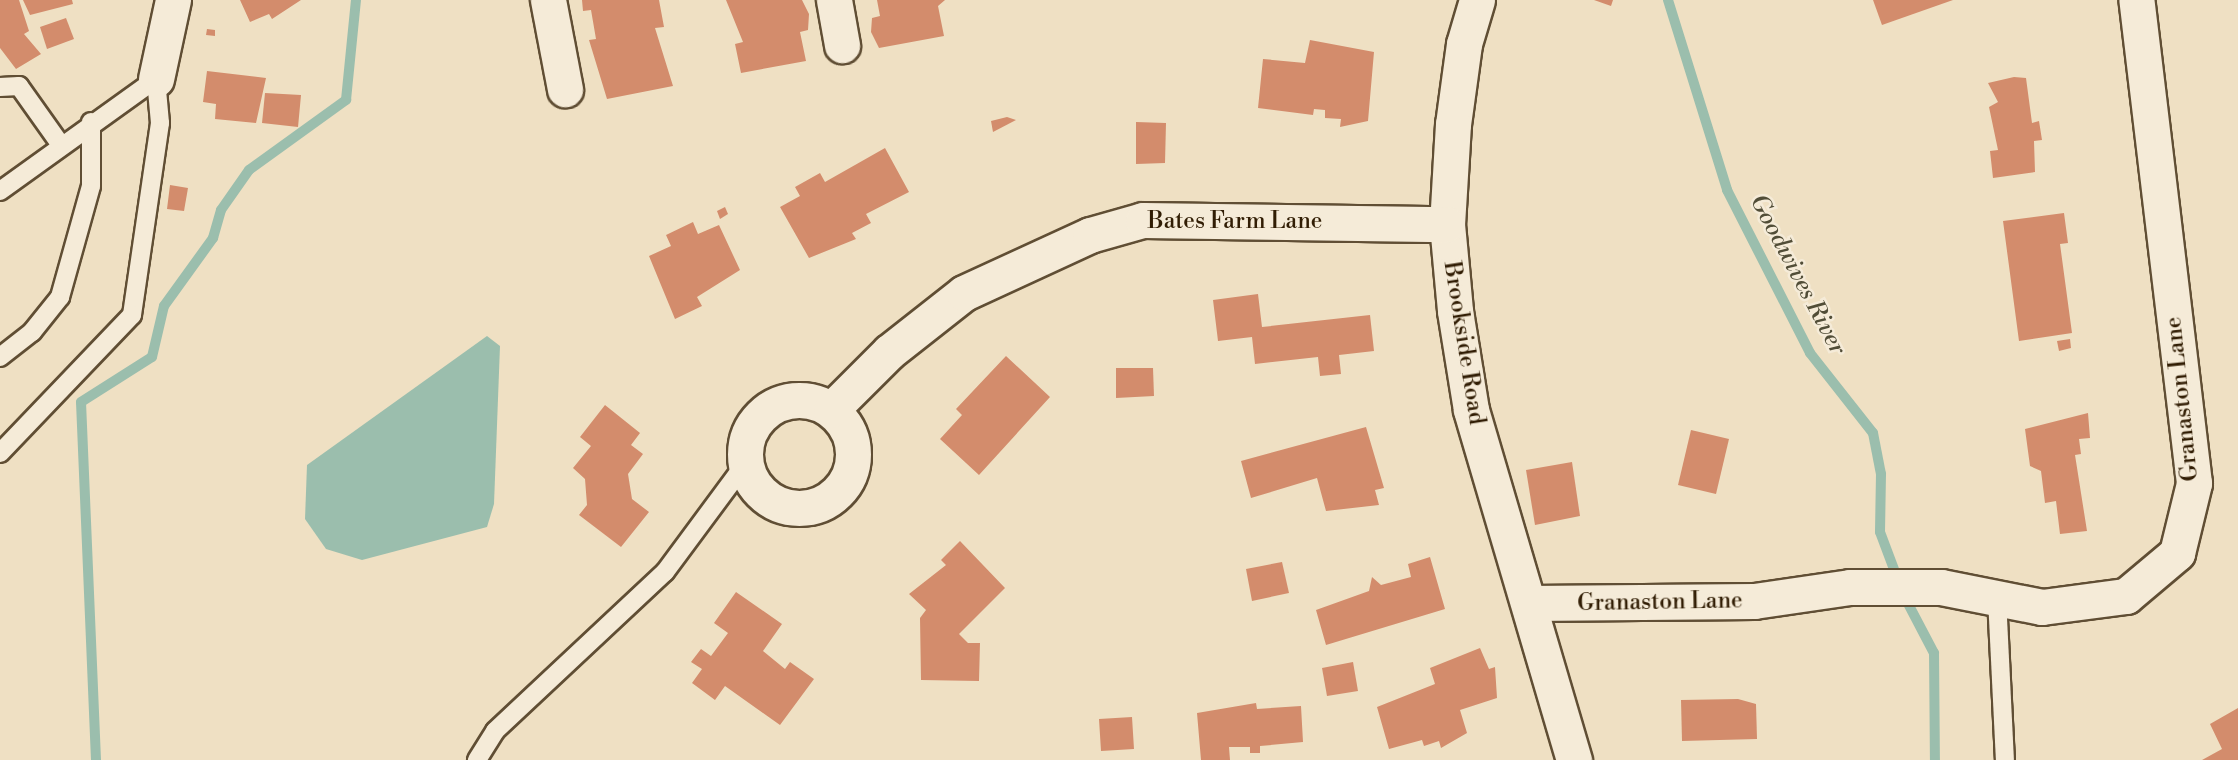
<!DOCTYPE html>
<html>
<head>
<meta charset="utf-8">
<style>
	body { margin:0 }
	#map { position:relative; width:2238px; height:760px; overflow:hidden; background:#efe0c3; font-family:"Libre Bodoni",serif }
	div>[style] { position:absolute }
	.water>* { inset:0; background:#9bbead }
	.stream>* { height:10px; margin:-5px; padding:0 5px; transform-origin:5px; border-radius:5px; background:#9bbead }
	.building>* { inset:0; background:#d38c6c }
	.roads { filter:drop-shadow(2px 0 #604e34) drop-shadow(-2px 0 #604e34) drop-shadow(0 2px #604e34) drop-shadow(0 -2px #604e34) }
	.service>* { height:18px; margin:-9px; padding:0 9px; transform-origin:9px; border-radius:9px; background:#f5ebd8 }
	.minor>* { height:35px; margin:-17.5px; padding:0 17.5px; transform-origin:17.5px; border-radius:17.5px; background:#f5ebd8 }
	.minor>.ring { margin:-17.5px; padding:0; box-sizing:content-box; background:none; border:35px solid #f5ebd8; border-radius:50% }
	span { translate:-50% -50%; white-space:nowrap; text-align:center; line-height:1.15; -webkit-text-stroke:5px #f5ebd8; paint-order:stroke }
	.street-label { font-size:23px; color:#311d04 }
	.water-label { font-size:24px; color:#514d37; font-style:italic }
</style>
</head>
<body>
<div id="map">
	<div class="water">
		<i style="clip-path:polygon(487px 336px,500px 346px,494px 504px,487px 527px,362px 560px,326px 549px,305px 519px,307px 465px)"></i>
	</div>
	<div class="stream">
		<i style="left:1668px;top:0;width:199px;rotate:72.7deg"></i>
		<i style="left:1727px;top:190px;width:183px;rotate:63deg"></i>
		<i style="left:1810px;top:353px;width:102px;rotate:51.8deg"></i>
		<i style="left:1873px;top:433px;width:42px;rotate:79deg"></i>
		<i style="left:1881px;top:474px;width:58px;rotate:91deg"></i>
		<i style="left:1880px;top:532px;width:51px;rotate:69.4deg"></i>
		<i style="left:1903px;top:594px;width:67px;rotate:62.3deg"></i>
		<i style="left:1934px;top:653px;width:107px;rotate:89.5deg"></i>
		<i style="left:96px;top:760px;width:358px;rotate:-92.4deg"></i>
		<i style="left:81px;top:402px;width:84px;rotate:-32.4deg"></i>
		<i style="left:152px;top:357px;width:52px;rotate:-76.8deg"></i>
		<i style="left:164px;top:306px;width:84px;rotate:-54.2deg"></i>
		<i style="left:213px;top:238px;width:29px;rotate:-74deg"></i>
		<i style="left:221px;top:210px;width:49px;rotate:-55deg"></i>
		<i style="left:249px;top:170px;width:120px;rotate:-35.8deg"></i>
		<i style="left:346px;top:100px;width:100px;rotate:-84.3deg"></i>
	</div>
	<div class="building">
		<i style="clip-path:polygon(0 0,19px 0,29px 31px,24px 34px,41px 54px,16px 69px,0 48px)"></i>
		<i style="clip-path:polygon(23px 0,72px 0,73px 4px,30px 15px)"></i>
		<i style="clip-path:polygon(240px 0,301px 0,272px 19px,269px 14px,250px 22px)"></i>
		<i style="clip-path:polygon(582px 0,659px 0,664px 27px,655px 28px,673px 86px,607px 99px,589px 40px,596px 39px,591px 10px,583px 11px)"></i>
		<i style="clip-path:polygon(726px 0,802px 0,809px 14px,808px 30px,800px 32px,806px 61px,741px 73px,735px 44px,743px 42px)"></i>
		<i style="clip-path:polygon(877px 0,945px 0,938px 6px,944px 36px,879px 48px,871px 32px,872px 18px,880px 16px)"></i>
		<i style="clip-path:polygon(1594px 0,1613px 0,1611px 6px)"></i>
		<i style="clip-path:polygon(1873px 0,1953px 0,1882px 25px)"></i>
		<i style="clip-path:polygon(66px 18px,74px 39px,47px 49px,40px 27px)"></i>
		<i style="clip-path:polygon(207px 29px,215px 30px,215px 36px,206px 35px)"></i>
		<i style="clip-path:polygon(1310px 40px,1374px 52px,1368px 121px,1340px 127px,1341px 119px,1325px 118px,1325px 110px,1314px 109px,1313px 115px,1258px 108px,1263px 59px,1305px 63px)"></i>
		<i style="clip-path:polygon(207px 71px,266px 78px,256px 123px,215px 119px,216px 104px,203px 102px)"></i>
		<i style="clip-path:polygon(2014px 77px,2026px 78px,2032px 123px,2039px 121px,2042px 140px,2034px 141px,2035px 172px,1993px 178px,1990px 151px,1998px 150px,1989px 107px,1998px 102px,1988px 83px)"></i>
		<i style="clip-path:polygon(265px 93px,301px 95px,298px 127px,262px 123px)"></i>
		<i style="clip-path:polygon(1007px 117px,1016px 120px,993px 132px,991px 121px)"></i>
		<i style="clip-path:polygon(1136px 122px,1166px 123px,1165px 163px,1136px 164px)"></i>
		<i style="clip-path:polygon(885px 148px,909px 192px,866px 214px,871px 223px,852px 233px,856px 239px,809px 258px,780px 207px,800px 196px,795px 187px,820px 173px,825px 182px)"></i>
		<i style="clip-path:polygon(170px 185px,188px 188px,184px 211px,167px 209px)"></i>
		<i style="clip-path:polygon(725px 207px,728px 214px,720px 219px,717px 211px)"></i>
		<i style="clip-path:polygon(2064px 213px,2068px 243px,2060px 244px,2072px 333px,2019px 341px,2003px 221px)"></i>
		<i style="clip-path:polygon(693px 222px,698px 234px,719px 225px,740px 270px,697px 297px,702px 306px,675px 319px,649px 256px,671px 246px,666px 235px)"></i>
		<i style="clip-path:polygon(1258px 294px,1262px 327px,1370px 315px,1374px 351px,1339px 355px,1341px 374px,1320px 376px,1318px 357px,1255px 364px,1252px 337px,1218px 341px,1213px 300px)"></i>
		<i style="clip-path:polygon(2070px 339px,2071px 348px,2059px 351px,2057px 341px)"></i>
		<i style="clip-path:polygon(1006px 356px,1050px 397px,979px 475px,940px 439px,962px 415px,956px 409px)"></i>
		<i style="clip-path:polygon(1116px 368px,1153px 368px,1154px 396px,1116px 398px)"></i>
		<i style="clip-path:polygon(605px 405px,640px 433px,631px 445px,643px 454px,628px 474px,632px 499px,649px 512px,621px 547px,579px 515px,587px 505px,585px 479px,573px 468px,591px 446px,580px 437px)"></i>
		<i style="clip-path:polygon(2088px 413px,2090px 438px,2079px 439px,2081px 454px,2075px 455px,2087px 531px,2060px 534px,2056px 501px,2045px 503px,2041px 471px,2030px 466px,2025px 429px)"></i>
		<i style="clip-path:polygon(1366px 427px,1384px 488px,1375px 490px,1379px 505px,1326px 511px,1317px 478px,1251px 498px,1241px 461px)"></i>
		<i style="clip-path:polygon(1691px 430px,1729px 439px,1716px 494px,1678px 485px)"></i>
		<i style="clip-path:polygon(1572px 462px,1580px 516px,1535px 525px,1526px 470px)"></i>
		<i style="clip-path:polygon(960px 541px,1005px 588px,959px 634px,968px 643px,980px 643px,979px 681px,921px 680px,920px 618px,926px 610px,909px 594px,946px 565px,941px 560px)"></i>
		<i style="clip-path:polygon(1430px 557px,1445px 609px,1326px 645px,1316px 610px,1369px 591px,1372px 577px,1381px 585px,1411px 577px,1408px 564px)"></i>
		<i style="clip-path:polygon(1282px 562px,1289px 593px,1252px 601px,1246px 569px)"></i>
		<i style="clip-path:polygon(736px 592px,782px 624px,763px 651px,785px 669px,790px 662px,814px 679px,780px 725px,725px 686px,715px 700px,692px 683px,702px 669px,691px 662px,701px 649px,711px 656px,728px 633px,714px 623px)"></i>
		<i style="clip-path:polygon(1480px 648px,1489px 669px,1495px 667px,1497px 698px,1460px 710px,1467px 733px,1441px 748px,1439px 741px,1424px 746px,1422px 740px,1389px 749px,1377px 707px,1435px 684px,1430px 668px)"></i>
		<i style="clip-path:polygon(1353px 662px,1358px 691px,1327px 696px,1322px 668px)"></i>
		<i style="clip-path:polygon(1738px 699px,1756px 704px,1757px 739px,1682px 741px,1681px 700px)"></i>
		<i style="clip-path:polygon(1256px 703px,1257px 709px,1301px 706px,1303px 742px,1260px 746px,1260px 753px,1250px 753px,1250px 747px,1229px 747px,1230px 760px,1201px 760px,1197px 713px)"></i>
		<i style="clip-path:polygon(2238px 708px,2238px 760px,2202px 760px,2222px 749px,2210px 724px)"></i>
		<i style="clip-path:polygon(1132px 717px,1134px 749px,1101px 751px,1099px 719px)"></i>
	</div>
	<div class="roads">
		<div class="service">
			<i style="left:0;top:87px;width:19px;rotate:-3deg"></i>
			<i style="left:19px;top:86px;width:72px;rotate:54.6deg"></i>
			<i style="left:0;top:191px;width:192px;rotate:-35.7deg"></i>
			<i style="left:156px;top:79px;width:44px;rotate:84.8deg"></i>
			<i style="left:160px;top:123px;width:194px;rotate:98.3deg"></i>
			<i style="left:132px;top:315px;width:191px;rotate:133.7deg"></i>
			<i style="left:0;top:357px;width:41px;rotate:-38deg"></i>
			<i style="left:32px;top:332px;width:45px;rotate:-51.3deg"></i>
			<i style="left:60px;top:297px;width:115px;rotate:-74.4deg"></i>
			<i style="left:91px;top:186px;width:64px;rotate:-90deg"></i>
			<i style="left:1997px;top:598px;width:162px;rotate:87.2deg"></i>
			<i style="left:477px;top:760px;width:34px;rotate:-58deg"></i>
			<i style="left:495px;top:731px;width:233px;rotate:-43.1deg"></i>
			<i style="left:665px;top:572px;width:134px;rotate:-53.5deg"></i>
		</div>
		<div class="minor">
			<i style="left:548px;top:0;width:91px;rotate:79.2deg"></i>
			<i style="left:834px;top:0;width:46px;rotate:79.9deg"></i>
			<i style="left:1477px;top:0;width:46px;rotate:106.5deg"></i>
			<i style="left:1464px;top:44px;width:81px;rotate:97.8deg"></i>
			<i style="left:1453px;top:124px;width:100px;rotate:93.4deg"></i>
			<i style="left:1447px;top:224px;width:87px;rotate:84.7deg"></i>
			<i style="left:1455px;top:311px;width:100px;rotate:80.8deg"></i>
			<i style="left:1471px;top:410px;width:365px;rotate:73.6deg"></i>
			<i style="left:156px;top:79px;width:81px;rotate:-77.9deg"></i>
			<i class="ring" style="left:745px;top:400px;width:73px;height:73px"></i>
			<i style="left:831px;top:410px;width:82px;rotate:-45deg"></i>
			<i style="left:889px;top:352px;width:95px;rotate:-38.2deg"></i>
			<i style="left:964px;top:293px;width:139px;rotate:-24.7deg"></i>
			<i style="left:1090px;top:235px;width:55px;rotate:-15.8deg"></i>
			<i style="left:1143px;top:220px;width:304px;rotate:0.8deg"></i>
			<i style="left:1530px;top:603px;width:224px;rotate:-0.5deg"></i>
			<i style="left:1754px;top:601px;width:97px;rotate:-8.3deg"></i>
			<i style="left:1850px;top:587px;width:91px"></i>
			<i style="left:1941px;top:587px;width:103px;rotate:11.2deg"></i>
			<i style="left:2042px;top:607px;width:85px;rotate:-7.5deg"></i>
			<i style="left:2126px;top:596px;width:67px;rotate:-40.1deg"></i>
			<i style="left:2177px;top:553px;width:72px;rotate:-76.3deg"></i>
			<i style="left:2194px;top:483px;width:486px;rotate:-96.8deg"></i>
		</div>
	</div>
	<div class="street-label">
		<span style="left:1235px;top:221px">Bates Farm Lane</span>
		<span style="left:1464px;top:343px;rotate:81deg">Brookside Road</span>
		<span style="left:2182px;top:399px;rotate:-96deg">Granaston Lane</span>
		<span style="left:1660px;top:602px;rotate:-1deg">Granaston Lane</span>
	</div>
	<div class="water-label">
		<span style="left:1797px;top:275px;rotate:62deg">Goodwives River</span>
	</div>
</div>
</body>
</html>
